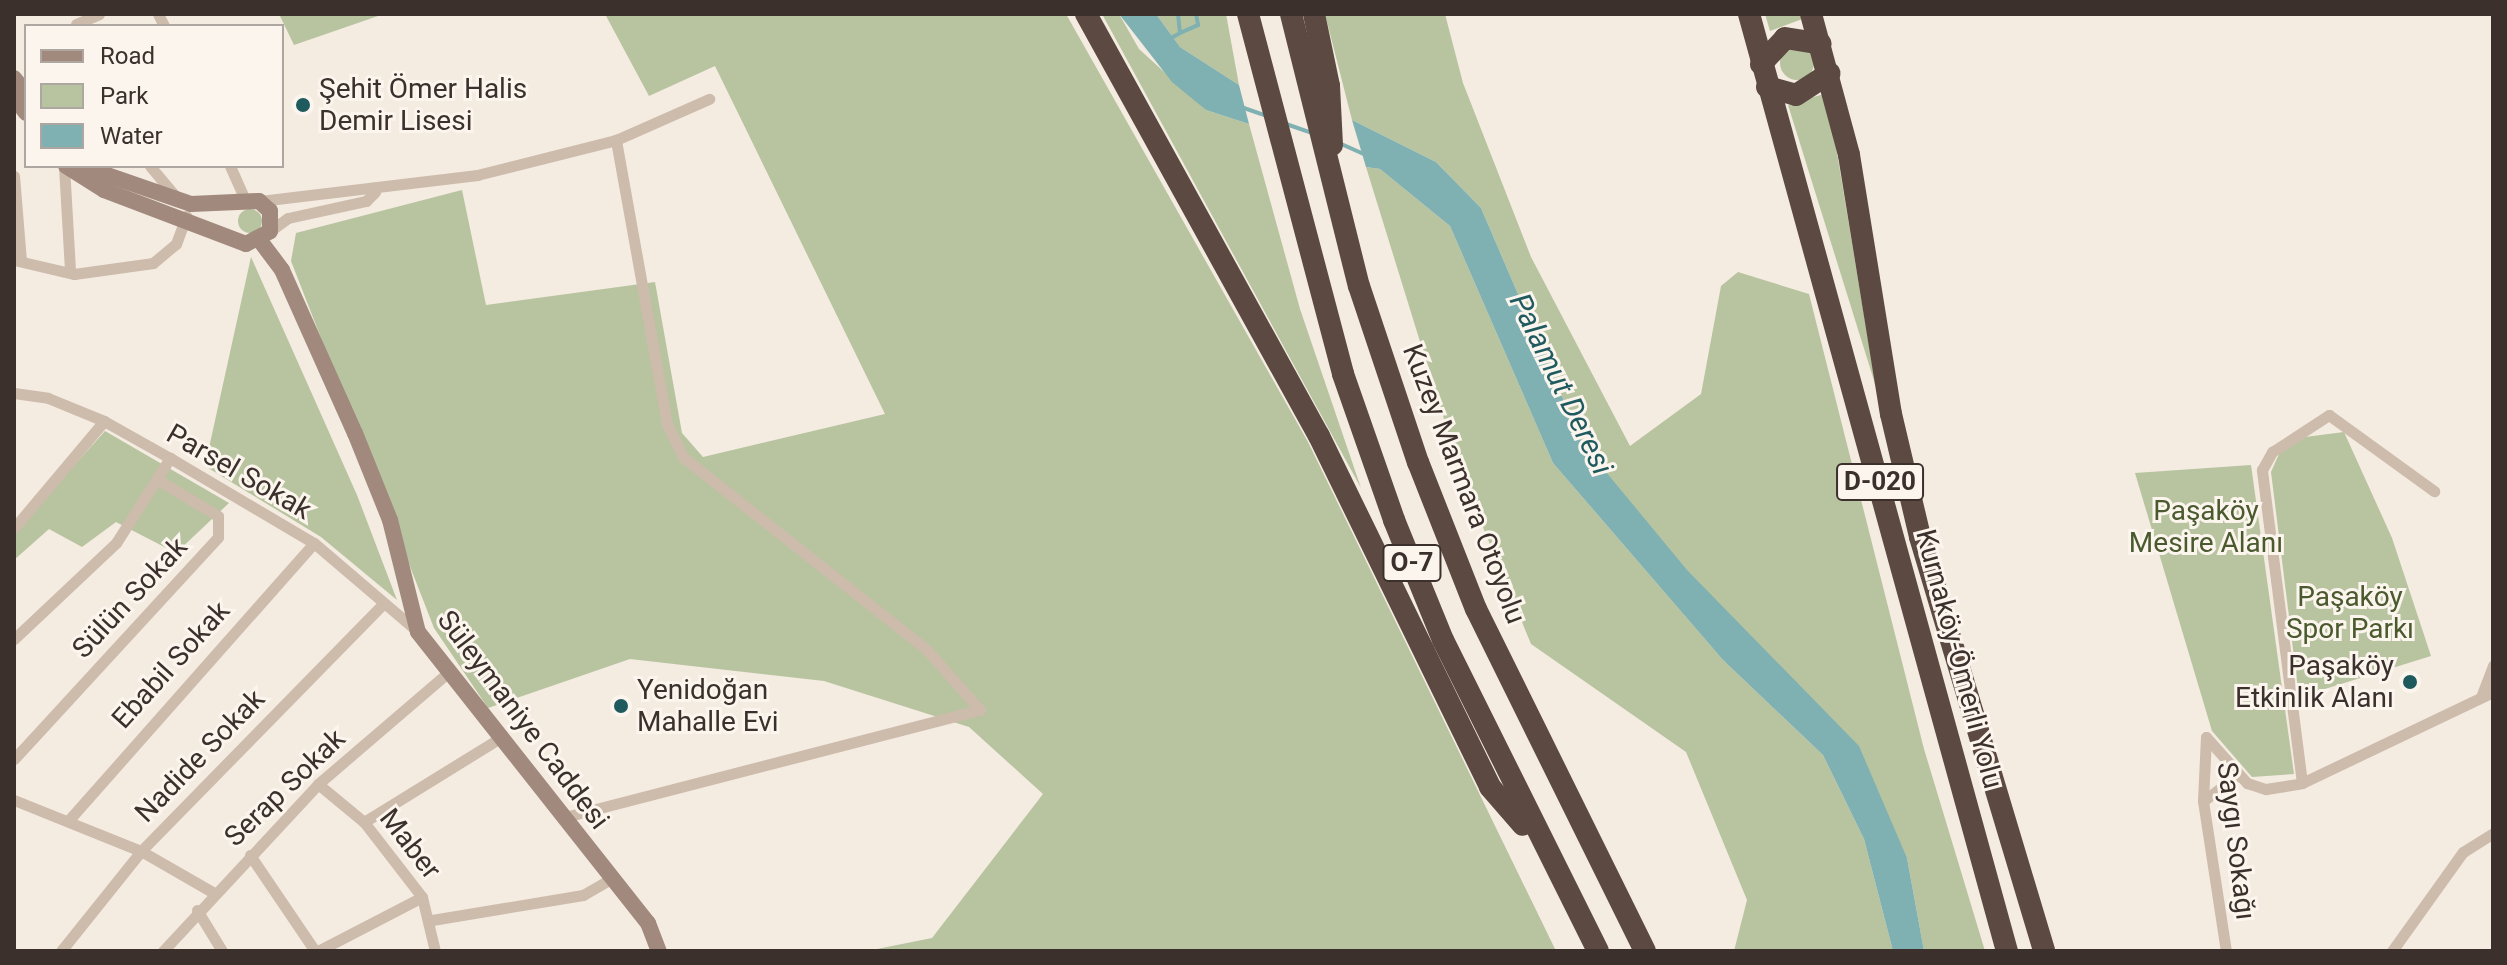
<!DOCTYPE html>
<html>
<head>
<meta charset="utf-8">
<style>
	body { margin:0 }
	#map { position:relative; width:2507px; height:965px; overflow:hidden; background:#f4ebe1; font-family:Roboto,sans-serif }
	div>[style] { position:absolute }
	.green>* { inset:0; background:#b8c4a0 }
	.round { border-radius:50% }
	.water>* { inset:0; background:#7fb0b2 }
	.stream>* { height:4px; margin:-2px; padding:0 2px; transform-origin:2px; border-radius:2px; background:#7fb0b2 }
	.street>* { height:11px; margin:-5.5px; padding:0 5.5px; transform-origin:5.5px; border-radius:5.5px; background:#cdbbac }
	.secondary>* { height:16px; margin:-8px; padding:0 8px; transform-origin:8px; border-radius:8px; background:#a18a7d }
	.highway>* { height:22px; margin:-11px; padding:0 11px; transform-origin:11px; border-radius:11px; background:#5c4a42 }
	.dots>* { width:22px; height:22px; translate:-50% -50%; box-sizing:border-box; border:4px solid #fbf5ee; border-radius:50% }
	span { translate:-50% -50%; white-space:nowrap; text-align:center; line-height:1.15; -webkit-text-stroke:6px #fbf5ee; paint-order:stroke }
	.shield-label span { padding:2px 6px; background:#fbf5ee; border:2px solid; border-radius:6px; -webkit-text-stroke-width:0 }
	.shield-label { font-size:26px; color:#3b302b; font-weight:700 }
	.poi-label { font-size:28px; color:#3b302b }
	.left { translate:0 -50%; text-align:left }
	.right { translate:-100% -50%; text-align:right }
	.street-label { font-size:28px; color:#3b302b }
	.park-label { font-size:28px; color:#4a5a2e }
	.water-label { font-size:30px; color:#1f5a5e; font-style:italic }
	.frame { position:absolute; inset:0; border:16px solid #3b302b; pointer-events:none }
	.legend { position:absolute; left:24px; top:24px; width:260px; height:144px; box-sizing:border-box; background:#fbf5ee; border:2px solid #aea6a0; margin:0; padding:10px 14px; list-style:none; font-size:24px; color:#3b302b }
	.legend li { display:flex; align-items:center; gap:16px; height:40px }
	.legend b { width:40px; border:2px solid #aea6a0 }
</style>
</head>
<body>
<div id="map">
	<div class="green">
		<i style="clip-path:polygon(279px 14px,378px 14px,378px 16px,294px 45px)"></i>
		<i style="clip-path:polygon(605px 14px,1066px 14px,1308px 442px,1556px 951px,867px 951px,932px 938px,1043px 794px,969px 727px,824px 681px,630px 659px,488px 708px,434px 628px,291px 261px,296px 233px,462px 190px,486px 305px,655px 282px,682px 433px,703px 457px,885px 414px,715px 66px,649px 96px)"></i>
		<i style="clip-path:polygon(1102px 14px,1119px 14px,1139px 49px,1206px 110px,1249px 124px,1300px 309px,1361px 488px)"></i>
		<i style="clip-path:polygon(1156px 14px,1226px 14px,1239px 85px,1180px 47px)"></i>
		<i style="clip-path:polygon(1325px 14px,1445px 14px,1463px 83px,1531px 257px,1630px 446px,1701px 394px,1721px 286px,1738px 272px,1809px 294px,1924px 749px,1985px 951px,1924px 951px,1907px 858px,1582px 443px,1481px 208px,1436px 162px,1352px 120px)"></i>
		<i style="clip-path:polygon(1765px 14px,1803px 14px,1805px 18px,1770px 31px)"></i>
		<i class="round" style="left:1780px;top:46px;width:34px;height:34px"></i>
		<i style="clip-path:polygon(1827px 93px,1876px 387px,1788px 105px)"></i>
		<i style="clip-path:polygon(1366px 167px,1380px 169px,1450px 226px,1553px 463px,1723px 660px,1823px 755px,1864px 839px,1893px 951px,1734px 951px,1747px 900px,1686px 752px,1531px 644px,1461px 474px)"></i>
		<i class="round" style="left:238px;top:209px;width:24px;height:24px"></i>
		<i style="clip-path:polygon(251px 257px,357px 495px,397px 600px,321px 537px,205px 466px)"></i>
		<i style="clip-path:polygon(105px 431px,229px 503px,176px 553px,116px 522px,82px 547px,49px 529px,14px 560px,14px 533px)"></i>
		<i style="clip-path:polygon(2344px 432px,2392px 538px,2431px 656px,2299px 697px,2271px 472px,2279px 454px,2305px 437px)"></i>
		<i style="clip-path:polygon(2251px 465px,2294px 774px,2252px 777px,2212px 731px,2135px 473px)"></i>
	</div>
	<div class="water">
		<i style="clip-path:polygon(1119px 14px,1156px 14px,1180px 47px,1239px 85px,1249px 124px,1206px 110px,1172px 82px)"></i>
		<i style="clip-path:polygon(1352px 120px,1436px 162px,1481px 208px,1582px 443px,1687px 570px,1859px 746px,1907px 858px,1924px 951px,1893px 951px,1864px 839px,1823px 755px,1723px 660px,1553px 463px,1450px 226px,1380px 169px,1366px 167px)"></i>
	</div>
	<div class="stream">
		<i style="left:1180px;top:33px;width:20px;rotate:-24deg"></i>
		<i style="left:1198px;top:25px;width:11px;rotate:-100deg"></i>
		<i style="left:1171px;top:38px;width:10px;rotate:-29deg"></i>
		<i style="left:1180px;top:33px;width:19px;rotate:-96deg"></i>
		<i style="left:1241px;top:107px;width:28px;rotate:19deg"></i>
		<i style="left:1286px;top:124px;width:28px;rotate:19deg"></i>
		<i style="left:1339px;top:143px;width:27px;rotate:24deg"></i>
	</div>
	<div class="street">
		<i style="left:158px;top:14px;width:13px;rotate:63deg"></i>
		<i style="left:76px;top:24px;width:25px;rotate:-23deg"></i>
		<i style="left:64px;top:166px;width:105px;rotate:86.7deg"></i>
		<i style="left:150px;top:166px;width:40px;rotate:50deg"></i>
		<i style="left:230px;top:166px;width:36px;rotate:66deg"></i>
		<i style="left:14px;top:176px;width:85px;rotate:85.3deg"></i>
		<i style="left:260px;top:201px;width:219px;rotate:-6.8deg"></i>
		<i style="left:477px;top:175px;width:143px;rotate:-14.1deg"></i>
		<i style="left:616px;top:140px;width:102px;rotate:-23.8deg"></i>
		<i style="left:270px;top:231px;width:22px;rotate:-36deg"></i>
		<i style="left:288px;top:218px;width:80px;rotate:-12.3deg"></i>
		<i style="left:366px;top:201px;width:13px;rotate:-45deg"></i>
		<i style="left:14px;top:260px;width:62px;rotate:13.1deg"></i>
		<i style="left:74px;top:274px;width:80px;rotate:-7.9deg"></i>
		<i style="left:153px;top:263px;width:30px;rotate:-40deg"></i>
		<i style="left:176px;top:244px;width:30px;rotate:-70deg"></i>
		<i style="left:14px;top:393px;width:34px;rotate:8deg"></i>
		<i style="left:48px;top:398px;width:61px;rotate:22.3deg"></i>
		<i style="left:104px;top:421px;width:76px;rotate:29.3deg"></i>
		<i style="left:170px;top:458px;width:167px;rotate:30.6deg"></i>
		<i style="left:314px;top:543px;width:135px;rotate:40.5deg"></i>
		<i style="left:14px;top:528px;width:140px;rotate:-49.9deg"></i>
		<i style="left:14px;top:639px;width:140px;rotate:-43.3deg"></i>
		<i style="left:116px;top:543px;width:101px;rotate:-57.6deg"></i>
		<i style="left:2481px;top:697px;width:34px;rotate:-69deg"></i>
		<i style="left:2206px;top:737px;width:62px;rotate:48.3deg"></i>
		<i style="left:2247px;top:783px;width:20px;rotate:18deg"></i>
		<i style="left:2266px;top:789px;width:36px;rotate:-9deg"></i>
		<i style="left:2302px;top:783px;width:212px;rotate:-25.5deg"></i>
		<i style="left:2206px;top:737px;width:64px;rotate:92.7deg"></i>
		<i style="left:2203px;top:801px;width:152px;rotate:81.3deg"></i>
		<i style="left:14px;top:759px;width:301px;rotate:-47.4deg"></i>
		<i style="left:218px;top:537px;width:21px;rotate:-90deg"></i>
		<i style="left:218px;top:516px;width:70px;rotate:-149deg"></i>
		<i style="left:2302px;top:783px;width:316px;rotate:-97.3deg"></i>
		<i style="left:2262px;top:470px;width:21px;rotate:-61deg"></i>
		<i style="left:2272px;top:452px;width:68px;rotate:-33deg"></i>
		<i style="left:2329px;top:415px;width:130px;rotate:35.9deg"></i>
		<i style="left:318px;top:784px;width:60px;rotate:39.6deg"></i>
		<i style="left:364px;top:822px;width:95px;rotate:52.3deg"></i>
		<i style="left:422px;top:897px;width:56px;rotate:76.5deg"></i>
		<i style="left:14px;top:800px;width:137px;rotate:21.9deg"></i>
		<i style="left:141px;top:851px;width:84px;rotate:29.9deg"></i>
		<i style="left:2203px;top:801px;width:42px;rotate:-36.3deg"></i>
		<i style="left:565px;top:817px;width:429px;rotate:-14.5deg"></i>
		<i style="left:980px;top:710px;width:81px;rotate:-131.5deg"></i>
		<i style="left:926px;top:649px;width:310px;rotate:-141.7deg"></i>
		<i style="left:683px;top:457px;width:37px;rotate:-116deg"></i>
		<i style="left:667px;top:424px;width:289px;rotate:-100.2deg"></i>
		<i style="left:68px;top:821px;width:371px;rotate:-48.5deg"></i>
		<i style="left:364px;top:822px;width:163px;rotate:-31.7deg"></i>
		<i style="left:250px;top:855px;width:116px;rotate:55.9deg"></i>
		<i style="left:197px;top:910px;width:48px;rotate:58.6deg"></i>
		<i style="left:432px;top:920px;width:153px;rotate:-9.4deg"></i>
		<i style="left:583px;top:895px;width:32px;rotate:-30deg"></i>
		<i style="left:61px;top:951px;width:128px;rotate:-51.3deg"></i>
		<i style="left:141px;top:851px;width:347px;rotate:-45.6deg"></i>
		<i style="left:163px;top:951px;width:228px;rotate:-47.1deg"></i>
		<i style="left:318px;top:784px;width:175px;rotate:-40.6deg"></i>
		<i style="left:318px;top:951px;width:117px;rotate:-27.4deg"></i>
		<i style="left:2392px;top:951px;width:122px;rotate:-54.4deg"></i>
		<i style="left:2463px;top:852px;width:36px;rotate:-32deg"></i>
	</div>
	<div class="secondary">
		<i style="left:14px;top:78px;width:19px;rotate:51deg"></i>
		<i style="left:14px;top:97px;width:20px;rotate:53deg"></i>
		<i style="left:66px;top:166px;width:45px;rotate:32.3deg"></i>
		<i style="left:104px;top:190px;width:152px;rotate:20.8deg"></i>
		<i style="left:246px;top:244px;width:27px;rotate:-28deg"></i>
		<i style="left:270px;top:231px;width:20px;rotate:-90deg"></i>
		<i style="left:270px;top:211px;width:15px;rotate:-138deg"></i>
		<i style="left:259px;top:201px;width:68px;rotate:177.5deg"></i>
		<i style="left:191px;top:204px;width:116px;rotate:-160.9deg"></i>
		<i style="left:261px;top:242px;width:35px;rotate:53deg"></i>
		<i style="left:282px;top:270px;width:179px;rotate:65.9deg"></i>
		<i style="left:355px;top:433px;width:94px;rotate:68.1deg"></i>
		<i style="left:390px;top:520px;width:115px;rotate:76deg"></i>
		<i style="left:418px;top:632px;width:371px;rotate:51.7deg"></i>
		<i style="left:648px;top:923px;width:30px;rotate:69deg"></i>
	</div>
	<div class="highway">
		<i style="left:1086px;top:14px;width:482px;rotate:61.1deg"></i>
		<i style="left:1319px;top:436px;width:390px;rotate:64deg"></i>
		<i style="left:1490px;top:787px;width:50px;rotate:49deg"></i>
		<i style="left:1248px;top:14px;width:372px;rotate:75.2deg"></i>
		<i style="left:1343px;top:374px;width:155px;rotate:70.7deg"></i>
		<i style="left:1394px;top:520px;width:130px;rotate:67.8deg"></i>
		<i style="left:1443px;top:640px;width:347px;rotate:63.5deg"></i>
		<i style="left:1291px;top:14px;width:280px;rotate:76deg"></i>
		<i style="left:1359px;top:286px;width:186px;rotate:71.5deg"></i>
		<i style="left:1418px;top:462px;width:158px;rotate:68.5deg"></i>
		<i style="left:1476px;top:609px;width:381px;rotate:63.7deg"></i>
		<i style="left:1314px;top:14px;width:74px;rotate:78.2deg"></i>
		<i style="left:1329px;top:86px;width:59px;rotate:87.1deg"></i>
		<i style="left:1749px;top:14px;width:972px;rotate:74.61deg"></i>
		<i style="left:1811px;top:14px;width:146px;rotate:74.9deg"></i>
		<i style="left:1849px;top:155px;width:262px;rotate:80.8deg"></i>
		<i style="left:1891px;top:414px;width:126px;rotate:76.7deg"></i>
		<i style="left:1920px;top:537px;width:432px;rotate:73.3deg"></i>
		<i style="left:1761px;top:64px;width:35px;rotate:-47deg"></i>
		<i style="left:1785px;top:38px;width:36px;rotate:9deg"></i>
		<i style="left:1767px;top:87px;width:30px;rotate:15deg"></i>
		<i style="left:1796px;top:95px;width:40px;rotate:-32.9deg"></i>
	</div>
	<div class="dots">
		<i style="left:303px;top:105px;background:#1f5a5e"></i>
		<i style="left:2410px;top:682px;background:#1f5a5e"></i>
		<i style="left:621px;top:706px;background:#1f5a5e"></i>
	</div>
	<div class="shield-label">
		<span style="left:1880px;top:482px">D-020</span>
		<span style="left:1412px;top:563px">O-7</span>
	</div>
	<div class="poi-label">
		<span class="left" style="left:319px;top:105px">Şehit Ömer Halis<br>Demir Lisesi</span>
		<span class="right" style="left:2394px;top:682px">Paşaköy<br>Etkinlik Alanı</span>
		<span class="left" style="left:637px;top:706px">Yenidoğan<br>Mahalle Evi</span>
	</div>
	<div class="street-label">
		<span style="left:239px;top:472px;rotate:30deg">Parsel Sokak</span>
		<span style="left:1464px;top:484px;rotate:69deg">Kuzey Marmara Otoyolu</span>
		<span style="left:130px;top:598px;rotate:-47deg">Sülün Sokak</span>
		<span style="left:1959px;top:659px;rotate:75deg">Kurnaköy-Ömerli Yolu</span>
		<span style="left:171px;top:665px;rotate:-48deg">Ebabil Sokak</span>
		<span style="left:523px;top:720px;rotate:53deg">Süleymaniye Caddesi</span>
		<span style="left:200px;top:756px;rotate:-46deg">Nadide Sokak</span>
		<span style="left:285px;top:788px;rotate:-44deg">Serap Sokak</span>
		<span style="left:2236px;top:841px;rotate:83deg">Saygı Sokağı</span>
		<span style="left:410px;top:844px;rotate:52deg">Maber</span>
	</div>
	<div class="park-label">
		<span style="left:2206px;top:527px">Paşaköy<br>Mesire Alanı</span>
		<span style="left:2350px;top:613px">Paşaköy<br>Spor Parkı</span>
	</div>
	<div class="water-label">
		<span style="left:1561px;top:384px;rotate:64deg">Palamut Deresi</span>
	</div>
	<div class="frame"></div>
	<ul class="legend">
	<li><b style="height:10px;background:#a18a7d"></b>Road</li>
	<li><b style="height:22px;background:#b8c4a0"></b>Park</li>
	<li><b style="height:22px;background:#7fb0b2"></b>Water</li>
	</ul>
</div>
</body>
</html>
